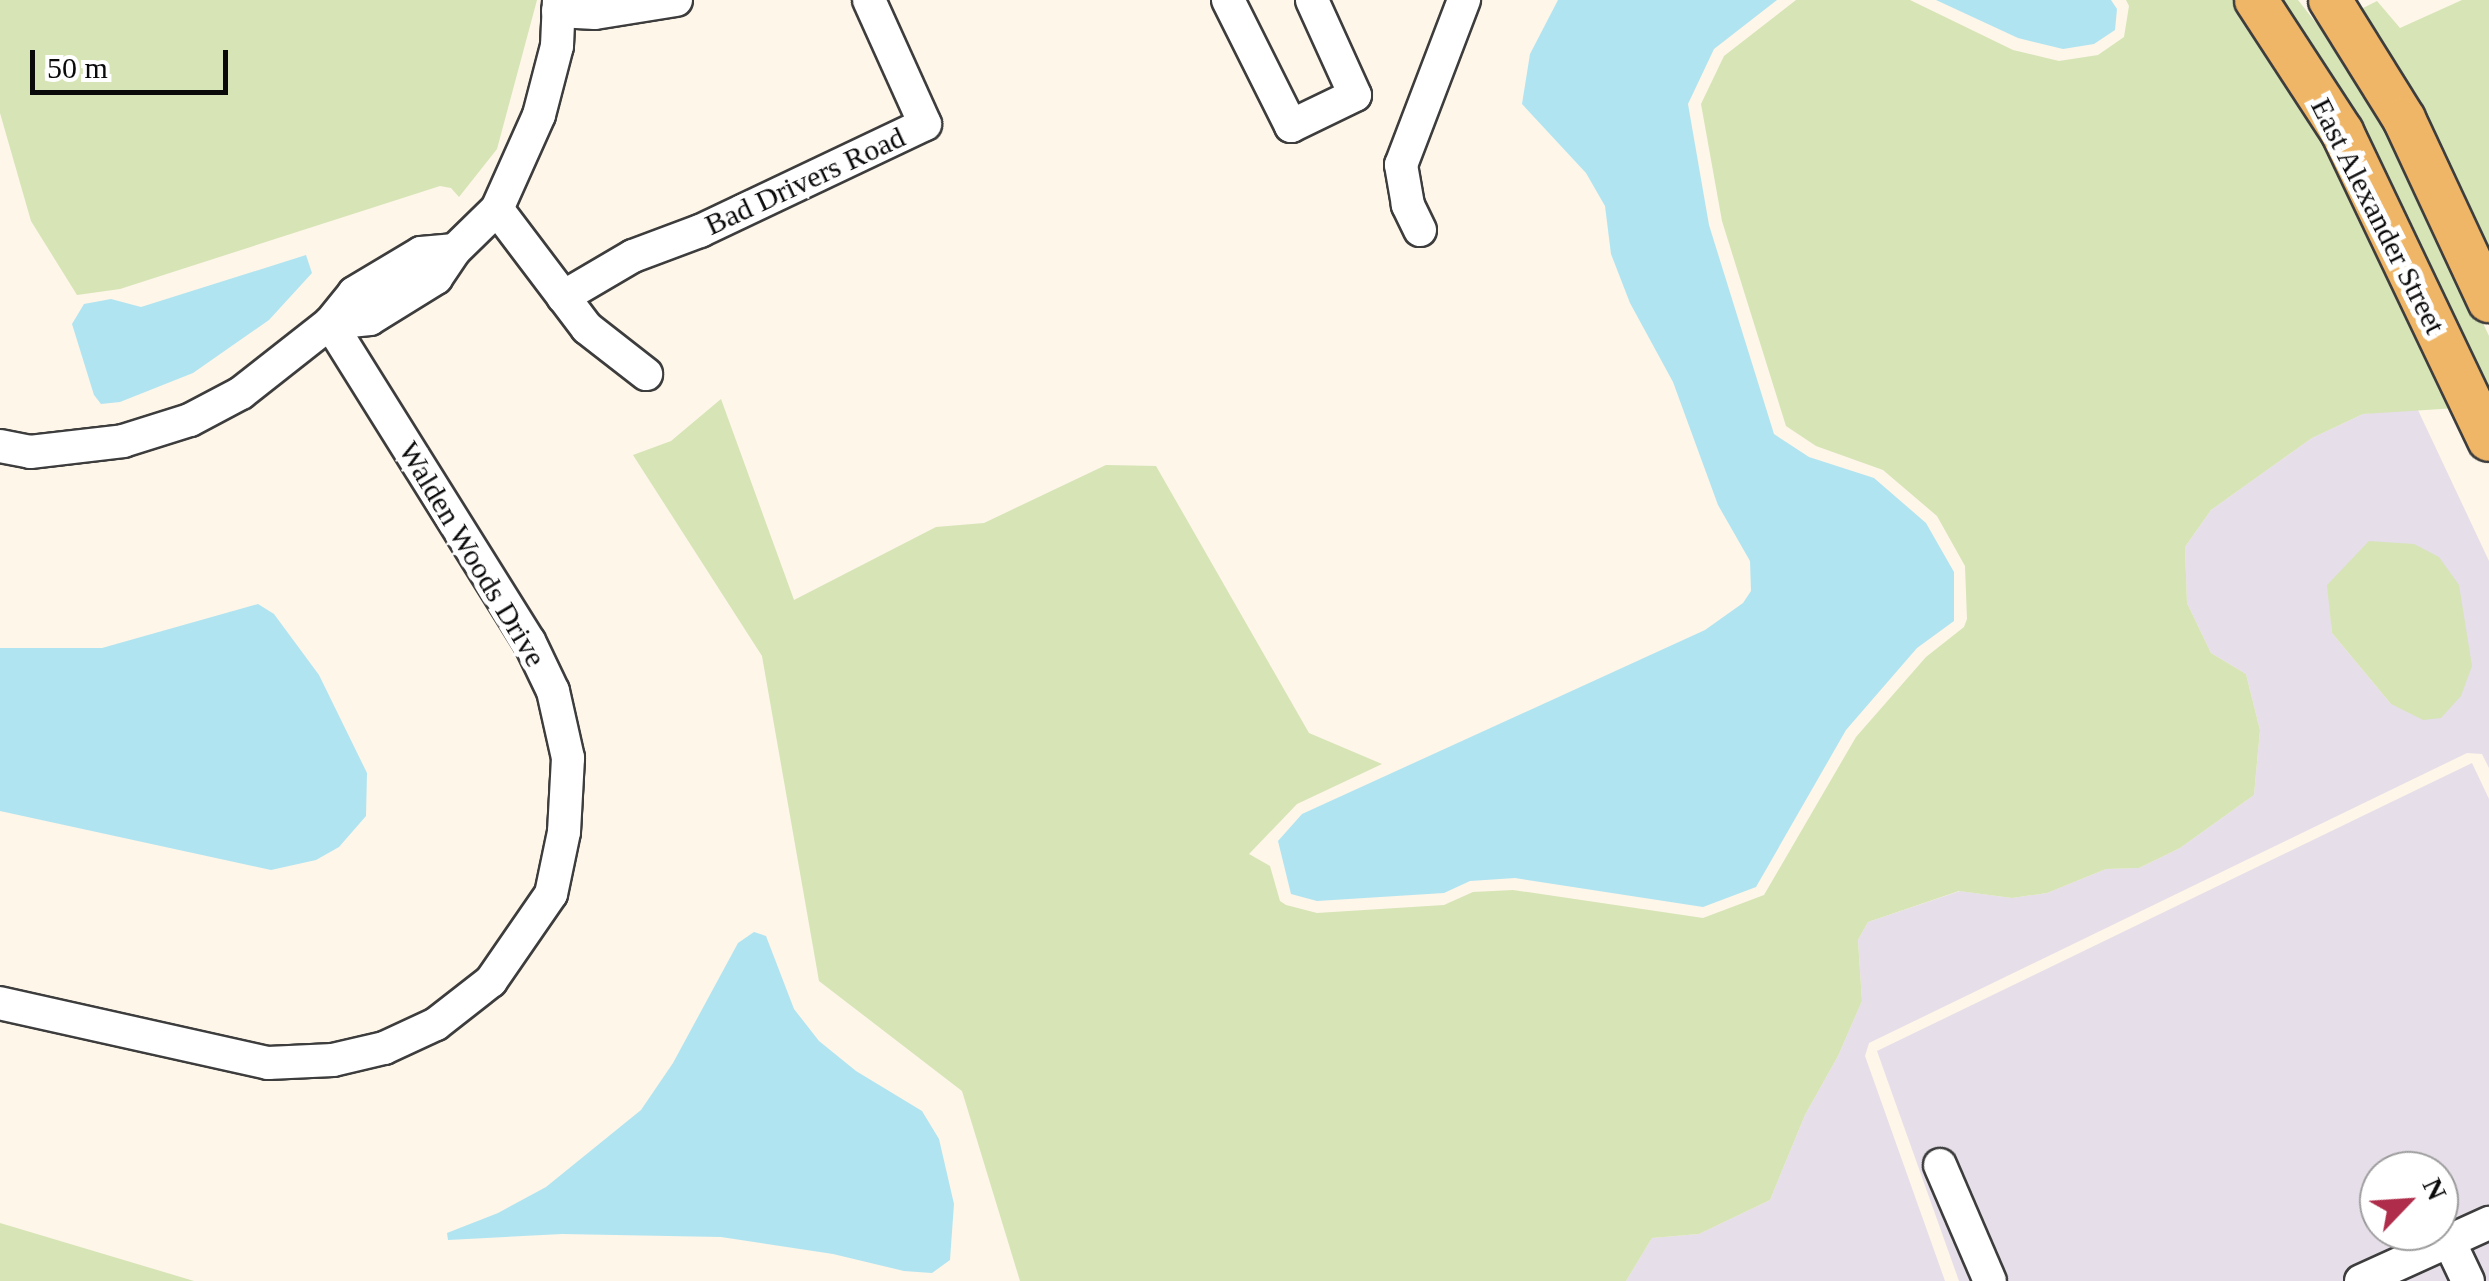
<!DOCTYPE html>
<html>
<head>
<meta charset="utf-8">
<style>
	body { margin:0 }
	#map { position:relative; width:2489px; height:1281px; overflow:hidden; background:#fdf6e9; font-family:"Times New Roman",serif }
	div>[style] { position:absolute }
	.industrial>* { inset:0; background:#e6dee9 }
	.green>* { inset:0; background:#d6e4b6 }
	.water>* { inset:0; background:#b1e4f1 }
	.roads { filter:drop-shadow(2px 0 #3d3d3d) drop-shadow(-2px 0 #3d3d3d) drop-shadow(0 2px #3d3d3d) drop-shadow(0 -2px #3d3d3d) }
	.minor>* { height:32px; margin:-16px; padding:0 16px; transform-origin:16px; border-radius:16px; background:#fff }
	.major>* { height:42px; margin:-21px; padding:0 21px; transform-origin:21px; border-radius:21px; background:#efb667 }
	span { translate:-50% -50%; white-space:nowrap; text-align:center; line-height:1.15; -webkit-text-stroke:10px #fff; paint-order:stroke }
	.street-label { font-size:30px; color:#0a0a0a }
	.north { position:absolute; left:2359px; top:1151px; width:100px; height:100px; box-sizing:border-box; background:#fff; border:2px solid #9d9d9d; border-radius:50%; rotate:65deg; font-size:28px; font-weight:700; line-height:40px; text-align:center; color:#0a0a0a }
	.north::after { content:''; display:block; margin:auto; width:35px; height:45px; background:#af2d4a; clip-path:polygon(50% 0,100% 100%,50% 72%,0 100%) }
	.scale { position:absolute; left:30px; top:50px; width:198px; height:45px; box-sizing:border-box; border:5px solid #0a0a0a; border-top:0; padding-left:12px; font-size:30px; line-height:35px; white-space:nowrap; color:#0a0a0a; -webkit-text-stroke:8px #fff; paint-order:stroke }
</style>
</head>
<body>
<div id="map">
	<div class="industrial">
		<i style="clip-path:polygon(evenodd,2417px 408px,2489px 561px,2489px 768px,2482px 754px,2467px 753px,1869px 1043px,1865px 1056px,1945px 1281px,1626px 1281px,1652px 1238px,1699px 1234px,1770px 1200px,1805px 1115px,1838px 1056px,1862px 1001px,1858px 940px,1868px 922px,1960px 891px,2012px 898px,2047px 893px,2106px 869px,2139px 868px,2180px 848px,2254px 795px,2260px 730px,2246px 674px,2211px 653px,2187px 603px,2185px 547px,2211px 510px,2312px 438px,2363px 414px,2417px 408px,2328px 585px,2391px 704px,2332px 633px,2328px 585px)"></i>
		<i style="clip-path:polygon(evenodd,2472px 763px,2489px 799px,2489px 1281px,1959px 1281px,1877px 1051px,2472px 763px,2379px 1171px,2439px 1171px,2439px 1231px,2379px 1231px,2379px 1171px)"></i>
	</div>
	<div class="green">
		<i style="clip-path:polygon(0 0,537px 0,497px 149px,459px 197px,451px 188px,440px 186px,120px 289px,77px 295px,31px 221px,0 113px)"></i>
		<i style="clip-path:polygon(1796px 0,1910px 0,2013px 50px,2059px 61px,2098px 55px,2124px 37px,2129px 6px,2126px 0,2238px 0,2329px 139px,2457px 408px,2363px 414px,2312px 438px,2211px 510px,2185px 547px,2187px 603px,2211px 653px,2246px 674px,2260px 730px,2254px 795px,2180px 848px,2139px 868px,2106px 869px,2047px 893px,2012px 898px,1959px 891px,1868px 922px,1858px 940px,1862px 1001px,1838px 1056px,1805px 1115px,1770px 1200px,1699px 1234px,1652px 1238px,1626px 1281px,1020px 1281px,962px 1091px,819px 981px,762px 656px,633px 455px,671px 441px,721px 399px,794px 600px,936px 527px,984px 523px,1106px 465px,1156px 466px,1309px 733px,1382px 764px,1297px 804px,1249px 854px,1270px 866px,1280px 901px,1286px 905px,1317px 913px,1444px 905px,1473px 892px,1513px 890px,1703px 918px,1764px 895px,1856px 737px,1926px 657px,1964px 627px,1967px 619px,1965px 566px,1937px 516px,1883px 470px,1816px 446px,1786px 426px,1722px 221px,1701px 104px,1724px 56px)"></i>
		<i style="clip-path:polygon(2274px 0,2298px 0,2320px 28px,2327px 25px,2390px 126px,2489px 336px,2489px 404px)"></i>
		<i style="clip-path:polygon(2462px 0,2489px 0,2489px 265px,2355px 12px,2377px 1px,2400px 28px)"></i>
		<i style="clip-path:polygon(2369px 541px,2414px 544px,2439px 557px,2459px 585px,2472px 666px,2461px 696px,2441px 718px,2423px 720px,2391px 704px,2332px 633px,2327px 585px)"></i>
		<i style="clip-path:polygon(0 1223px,194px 1281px,0 1281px)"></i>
	</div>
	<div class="water">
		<i style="clip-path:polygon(1558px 0,1777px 0,1714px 49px,1688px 104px,1709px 225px,1774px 434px,1809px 457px,1874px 478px,1926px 523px,1954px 572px,1954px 621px,1917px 648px,1846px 730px,1756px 887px,1703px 907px,1515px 878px,1470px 881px,1444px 893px,1317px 901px,1291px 894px,1278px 841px,1302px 814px,1705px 630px,1743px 603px,1751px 591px,1750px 561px,1718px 505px,1673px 382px,1630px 303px,1611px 254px,1605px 206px,1586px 173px,1522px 104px,1530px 54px)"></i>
		<i style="clip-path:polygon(1936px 0,2111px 0,2117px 9px,2115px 30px,2094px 44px,2063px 49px,2018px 38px)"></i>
		<i style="clip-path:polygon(306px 255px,312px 273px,269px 320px,193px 373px,120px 402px,101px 404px,94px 395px,72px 324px,84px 304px,111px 299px,141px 307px)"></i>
		<i style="clip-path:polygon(258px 604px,274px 614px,319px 675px,367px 773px,366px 816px,339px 847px,316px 860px,271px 870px,0 811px,0 648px,102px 648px)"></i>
		<i style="clip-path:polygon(754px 932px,766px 936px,794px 1009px,819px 1041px,856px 1071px,922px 1111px,939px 1139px,954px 1204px,950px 1260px,932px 1273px,904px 1271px,833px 1254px,721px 1237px,562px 1234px,448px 1240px,447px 1233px,498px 1213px,546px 1187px,641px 1110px,673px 1063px,738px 943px)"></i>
	</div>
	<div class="roads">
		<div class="minor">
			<i style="left:1228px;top:0;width:141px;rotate:63.4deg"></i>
			<i style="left:1291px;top:126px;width:71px;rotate:-25.8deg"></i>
			<i style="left:1355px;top:95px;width:104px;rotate:-114.4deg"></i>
			<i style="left:558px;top:11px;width:37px;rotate:3deg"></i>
			<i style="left:595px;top:13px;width:82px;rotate:-9.1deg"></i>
			<i style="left:497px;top:209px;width:149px;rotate:52.9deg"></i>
			<i style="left:587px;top:328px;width:75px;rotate:37.9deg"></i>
			<i style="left:1420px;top:230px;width:28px;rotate:-116deg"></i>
			<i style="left:1408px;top:205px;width:41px;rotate:-99.9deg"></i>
			<i style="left:1401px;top:165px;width:177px;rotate:-69.1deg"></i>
			<i style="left:563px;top:297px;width:81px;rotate:-30.4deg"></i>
			<i style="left:633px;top:256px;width:72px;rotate:-20.5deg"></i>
			<i style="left:700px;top:231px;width:249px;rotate:-25.4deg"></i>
			<i style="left:925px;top:124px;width:136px;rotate:-114.3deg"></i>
			<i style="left:330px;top:323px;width:40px;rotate:-5.7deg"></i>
			<i style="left:370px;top:319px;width:78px;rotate:-31.8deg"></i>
			<i style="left:436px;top:278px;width:34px;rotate:-56deg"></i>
			<i style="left:455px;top:250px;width:59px;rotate:-44.3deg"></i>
			<i style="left:497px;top:209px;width:103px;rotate:-65.9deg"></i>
			<i style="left:539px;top:115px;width:71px;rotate:-75.4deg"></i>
			<i style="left:557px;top:46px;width:46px;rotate:-87.5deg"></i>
			<i style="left:330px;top:323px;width:38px;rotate:-51deg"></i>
			<i style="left:354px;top:293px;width:78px;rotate:-30.8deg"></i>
			<i style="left:421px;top:253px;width:34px;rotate:-5deg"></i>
			<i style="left:0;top:446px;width:31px;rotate:11deg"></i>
			<i style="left:30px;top:452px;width:94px;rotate:-6.7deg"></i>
			<i style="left:123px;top:441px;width:70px;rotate:-17.4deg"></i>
			<i style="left:190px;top:420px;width:58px;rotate:-27.9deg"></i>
			<i style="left:241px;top:393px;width:113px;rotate:-38.2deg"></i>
			<i style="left:330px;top:323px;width:375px;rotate:58deg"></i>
			<i style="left:529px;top:641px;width:55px;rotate:64.4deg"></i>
			<i style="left:553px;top:691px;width:69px;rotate:77.4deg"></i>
			<i style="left:568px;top:758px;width:74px;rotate:93.1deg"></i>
			<i style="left:564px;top:832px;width:63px;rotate:101.8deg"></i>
			<i style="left:551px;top:894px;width:106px;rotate:124.6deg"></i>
			<i style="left:491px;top:981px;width:70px;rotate:142deg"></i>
			<i style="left:436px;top:1024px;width:57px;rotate:155.2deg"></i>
			<i style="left:384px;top:1048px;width:52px;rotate:166.8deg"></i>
			<i style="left:333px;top:1060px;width:65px;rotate:177.4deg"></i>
			<i style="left:268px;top:1063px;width:275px;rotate:-167.4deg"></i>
			<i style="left:1940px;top:1165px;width:126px;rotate:66.7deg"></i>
			<i style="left:2449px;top:1241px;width:44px;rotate:64.6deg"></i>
			<i style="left:2361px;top:1281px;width:141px;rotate:-24.4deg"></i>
		</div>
		<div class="major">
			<i style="left:2256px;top:0;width:158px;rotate:56.9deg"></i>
			<i style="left:2342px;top:132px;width:341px;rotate:64.5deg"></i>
			<i style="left:2330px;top:0;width:140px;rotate:58.1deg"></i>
			<i style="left:2404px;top:119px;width:201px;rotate:65deg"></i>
		</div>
	</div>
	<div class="street-label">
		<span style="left:805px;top:181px;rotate:-25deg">Bad Drivers Road</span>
		<span style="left:2378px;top:216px;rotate:63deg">East Alexander Street</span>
		<span style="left:472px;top:554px;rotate:59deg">Walden Woods Drive</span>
	</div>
	<div class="north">N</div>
	<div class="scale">50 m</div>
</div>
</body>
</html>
